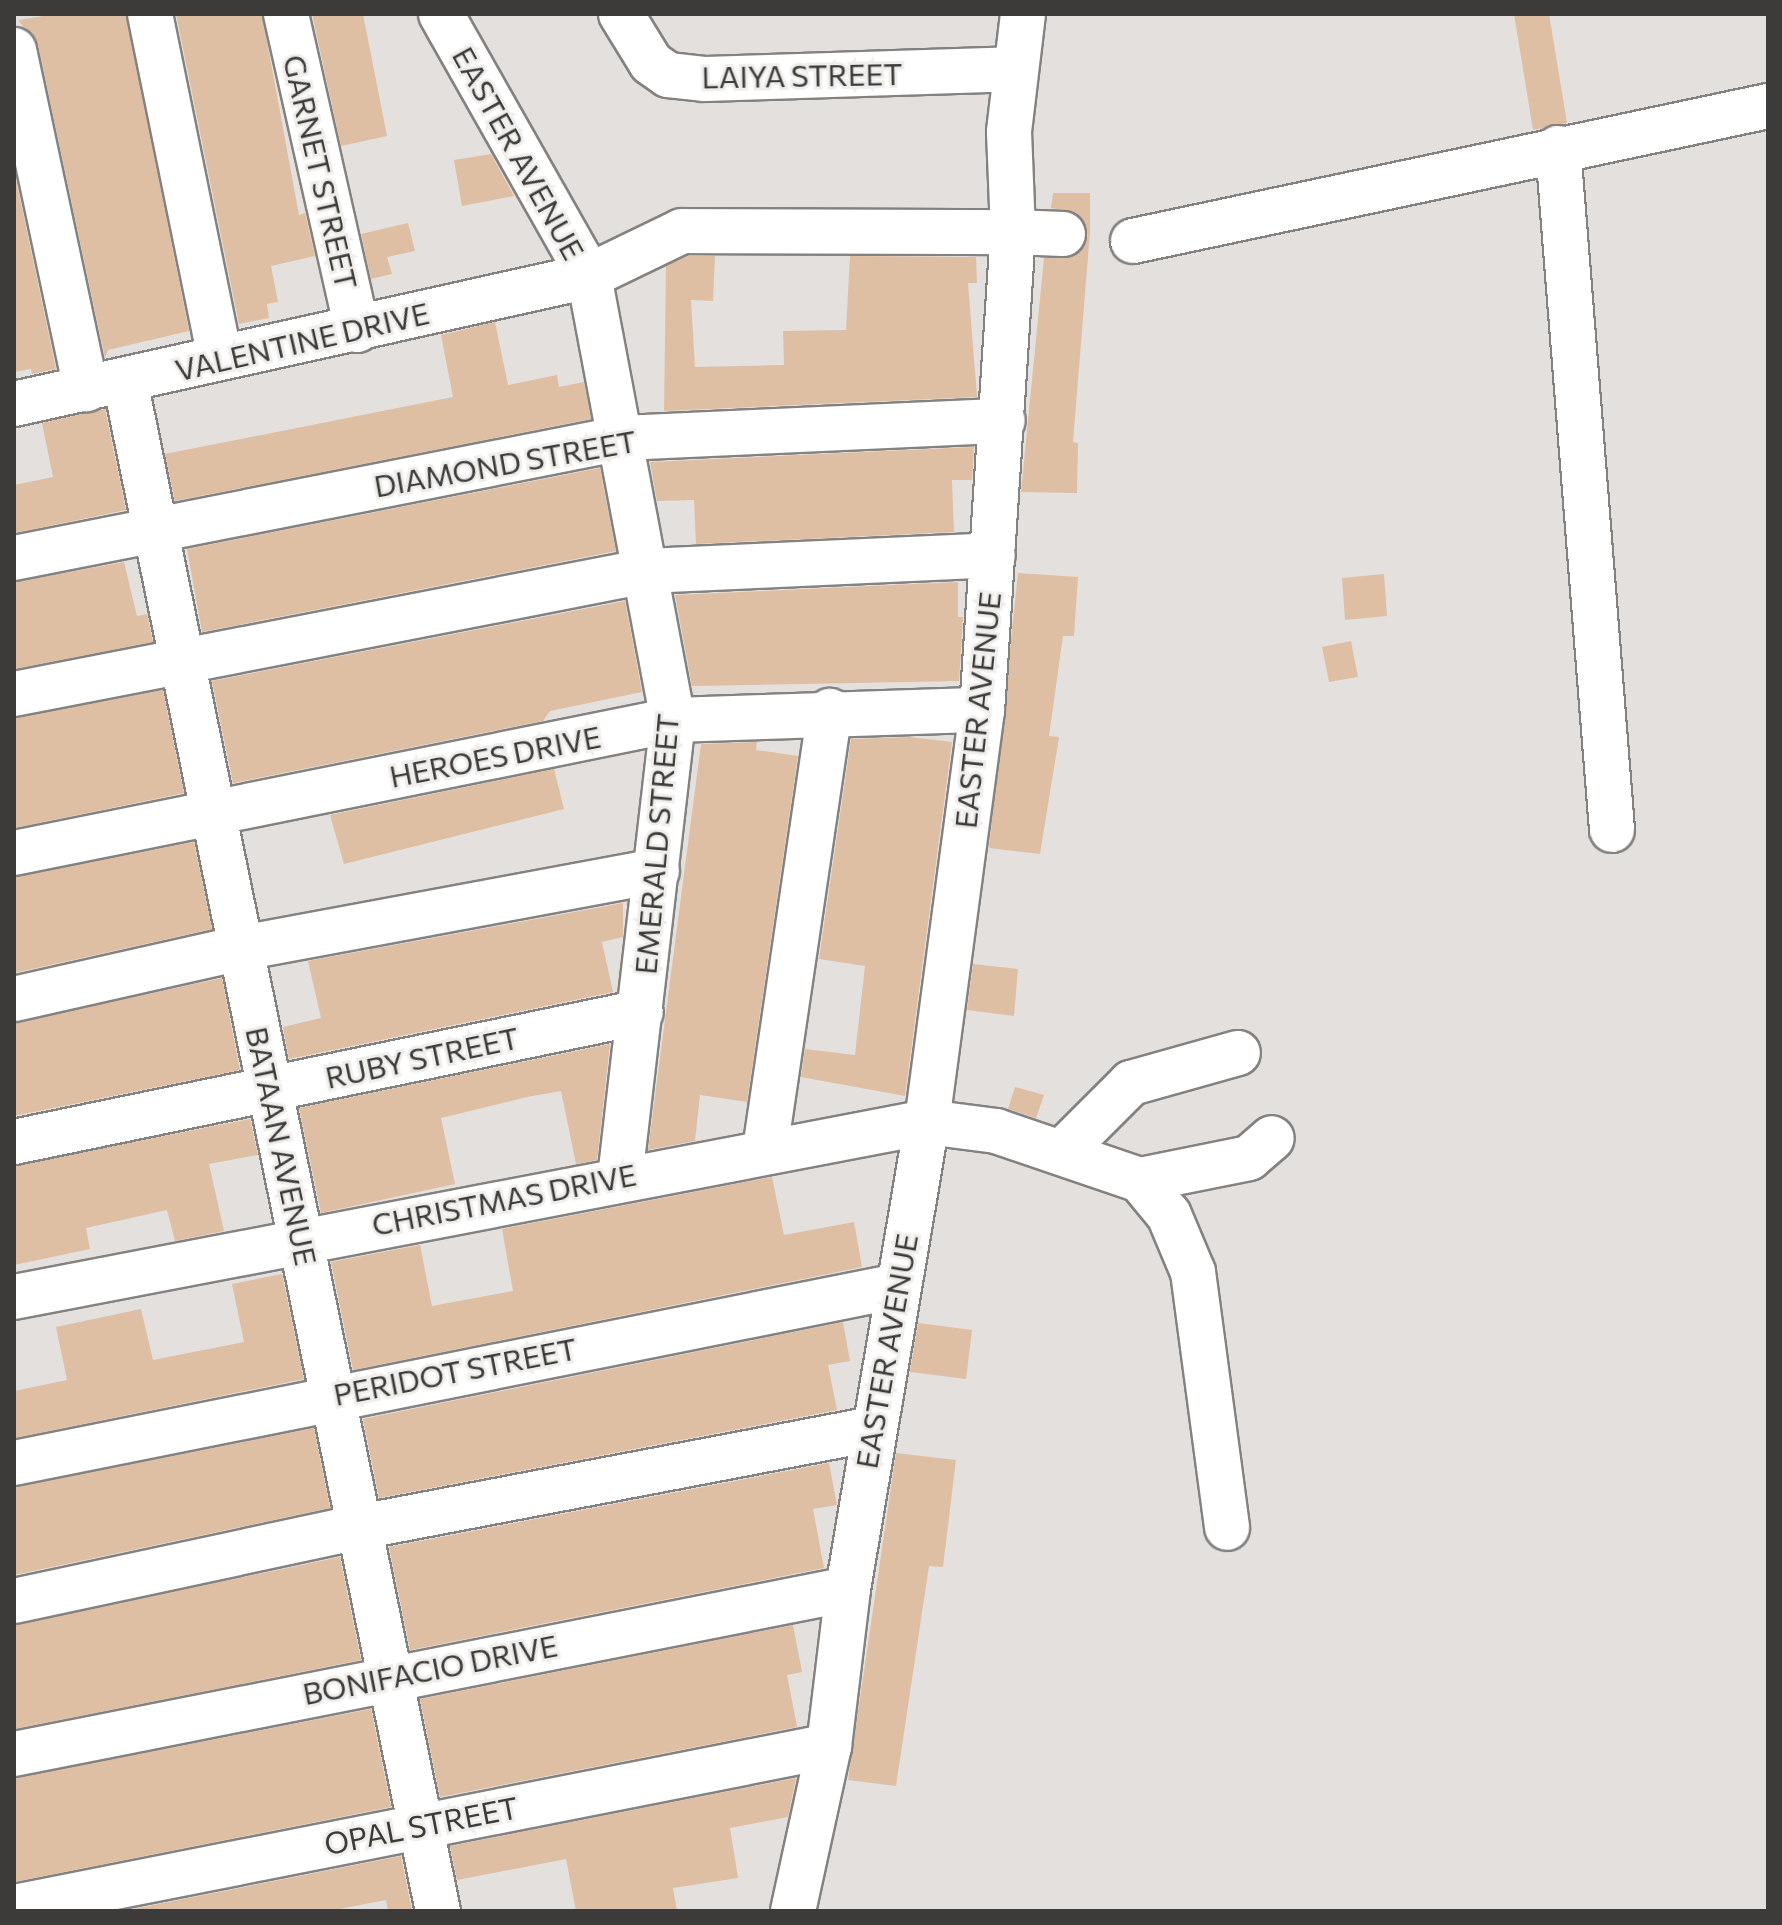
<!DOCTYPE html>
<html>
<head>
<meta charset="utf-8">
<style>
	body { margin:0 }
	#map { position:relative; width:1782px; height:1925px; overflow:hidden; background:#e3e0de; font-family:Commissioner,sans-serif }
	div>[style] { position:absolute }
	.building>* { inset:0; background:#dfbfa4 }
	.roads { filter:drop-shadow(2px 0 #848280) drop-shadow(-2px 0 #848280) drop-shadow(0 2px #848280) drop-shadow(0 -2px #848280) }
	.minor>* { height:44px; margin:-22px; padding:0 22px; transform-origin:22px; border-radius:22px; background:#fff }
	span { translate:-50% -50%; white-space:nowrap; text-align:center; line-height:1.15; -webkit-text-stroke:6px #f0eeeb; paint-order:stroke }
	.street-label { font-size:30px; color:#3c3b3a }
	.frame { position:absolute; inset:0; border:16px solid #3c3b3a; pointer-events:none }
</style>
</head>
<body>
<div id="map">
	<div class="building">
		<i style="clip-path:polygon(56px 14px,126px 14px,189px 331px,108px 350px,105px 358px,38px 45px,18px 20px)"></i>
		<i style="clip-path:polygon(176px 14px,262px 14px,299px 215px,305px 213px,315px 256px,271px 266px,278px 302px,267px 304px,269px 318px,239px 324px)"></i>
		<i style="clip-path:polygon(312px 14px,363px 14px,387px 136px,341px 146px)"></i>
		<i style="clip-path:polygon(1514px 14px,1549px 14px,1567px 123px,1533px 130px)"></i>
		<i style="clip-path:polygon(491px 154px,514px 196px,462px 206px,454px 160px)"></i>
		<i style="clip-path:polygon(14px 170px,56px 369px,32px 374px,31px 369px,14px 372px)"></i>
		<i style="clip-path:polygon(1053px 193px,1090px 193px,1090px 232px,1073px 442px,1078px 443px,1077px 493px,1021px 492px,1044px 258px,1074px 256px,1088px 236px,1077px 213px,1051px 208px)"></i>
		<i style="clip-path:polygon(408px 223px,415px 251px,387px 257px,392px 274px,371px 279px,361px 234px)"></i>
		<i style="clip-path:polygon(688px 256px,715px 256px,713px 301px,691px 300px,695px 367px,784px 365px,783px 331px,846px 330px,850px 256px,976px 257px,977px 283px,968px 283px,977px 397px,664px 411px,666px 266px)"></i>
		<i style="clip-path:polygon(495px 322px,508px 385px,557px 375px,559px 387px,584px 382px,591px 419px,175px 501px,165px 454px,453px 397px,441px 335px)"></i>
		<i style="clip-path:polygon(105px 409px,126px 510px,14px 533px,14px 485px,53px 477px,42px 423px)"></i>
		<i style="clip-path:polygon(974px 447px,972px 480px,952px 480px,954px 532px,696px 544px,694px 500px,657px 501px,650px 462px)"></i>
		<i style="clip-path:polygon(600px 468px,616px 551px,202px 632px,187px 549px)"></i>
		<i style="clip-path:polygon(124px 562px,137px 616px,147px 614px,153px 642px,14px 669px,14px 582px)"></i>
		<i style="clip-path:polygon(1018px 573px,1078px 577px,1074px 636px,1063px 636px,1049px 736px,1059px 737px,1040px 854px,989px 848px)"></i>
		<i style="clip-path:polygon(1384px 574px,1387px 616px,1345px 620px,1342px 578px)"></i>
		<i style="clip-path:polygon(958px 582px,958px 617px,963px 617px,959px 681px,692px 686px,675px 595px)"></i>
		<i style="clip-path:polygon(625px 601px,642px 692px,550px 711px,543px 721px,233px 783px,212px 681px)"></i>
		<i style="clip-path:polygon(1351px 641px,1358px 677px,1329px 682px,1322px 647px)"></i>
		<i style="clip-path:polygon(163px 690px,184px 793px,14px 828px,14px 718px)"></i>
		<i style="clip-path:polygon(910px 737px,952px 742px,905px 1096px,801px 1077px,805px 1049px,855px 1055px,865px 966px,819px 959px,851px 739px)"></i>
		<i style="clip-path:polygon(757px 742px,756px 750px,798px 756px,747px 1102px,700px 1095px,695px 1141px,648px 1150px,701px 744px)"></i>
		<i style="clip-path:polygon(554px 769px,564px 809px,344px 864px,330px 815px)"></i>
		<i style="clip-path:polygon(194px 842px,212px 929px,14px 973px,14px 877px)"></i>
		<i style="clip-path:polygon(623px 903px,623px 937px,602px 942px,613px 992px,289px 1059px,283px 1027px,321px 1018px,308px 961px)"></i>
		<i style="clip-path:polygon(973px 964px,1018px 969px,1014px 1016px,967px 1010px)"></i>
		<i style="clip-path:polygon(222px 978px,240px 1070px,14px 1116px,14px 1023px)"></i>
		<i style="clip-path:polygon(610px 1044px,597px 1160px,576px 1164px,561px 1091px,527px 1097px,441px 1118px,455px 1184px,321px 1213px,299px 1108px)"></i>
		<i style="clip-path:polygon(1015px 1087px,1044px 1095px,1036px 1118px,1008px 1109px)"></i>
		<i style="clip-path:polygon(250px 1119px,258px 1155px,209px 1164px,224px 1231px,175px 1241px,167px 1210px,86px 1228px,90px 1249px,14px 1265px,14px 1166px)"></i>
		<i style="clip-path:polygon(772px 1177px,784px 1235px,854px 1222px,862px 1267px,353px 1370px,331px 1262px,420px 1245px,432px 1306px,513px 1291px,502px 1229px)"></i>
		<i style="clip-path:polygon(282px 1274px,304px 1379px,14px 1438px,14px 1391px,67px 1380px,56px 1327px,141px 1309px,153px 1360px,244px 1342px,232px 1284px)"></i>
		<i style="clip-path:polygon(843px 1322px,850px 1361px,828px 1365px,837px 1410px,379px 1498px,363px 1419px)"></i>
		<i style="clip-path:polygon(918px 1323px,972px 1330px,966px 1379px,910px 1372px)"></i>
		<i style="clip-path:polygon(314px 1428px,330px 1508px,14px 1575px,14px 1487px)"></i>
		<i style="clip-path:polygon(896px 1453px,956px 1460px,943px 1567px,929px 1566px,896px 1786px,848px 1780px)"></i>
		<i style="clip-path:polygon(829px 1463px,837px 1505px,813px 1509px,824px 1568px,410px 1650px,389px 1547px)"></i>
		<i style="clip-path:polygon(340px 1557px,361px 1660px,14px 1729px,14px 1625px)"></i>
		<i style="clip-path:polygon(793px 1625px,802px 1672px,787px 1675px,797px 1727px,440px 1797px,420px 1699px)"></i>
		<i style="clip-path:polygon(371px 1709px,391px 1807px,14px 1882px,14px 1778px)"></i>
		<i style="clip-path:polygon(796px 1778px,788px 1817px,730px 1828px,738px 1878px,673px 1888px,677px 1911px,576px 1911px,566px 1859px,457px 1880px,450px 1846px)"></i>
		<i style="clip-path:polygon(401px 1856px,412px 1911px,388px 1911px,386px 1900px,329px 1911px,123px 1911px)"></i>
	</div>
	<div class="roads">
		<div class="minor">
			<i style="left:150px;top:14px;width:351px;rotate:78.5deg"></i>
			<i style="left:286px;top:14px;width:324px;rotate:77.3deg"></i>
			<i style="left:441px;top:14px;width:301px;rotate:60.5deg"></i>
			<i style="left:589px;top:276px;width:103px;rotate:-25.8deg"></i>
			<i style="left:682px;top:231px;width:331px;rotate:0.2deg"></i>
			<i style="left:1013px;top:232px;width:479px;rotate:93.7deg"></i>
			<i style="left:982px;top:710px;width:416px;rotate:97.6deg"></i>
			<i style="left:927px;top:1122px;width:474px;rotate:99.6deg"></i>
			<i style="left:848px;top:1589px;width:158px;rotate:96.9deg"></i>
			<i style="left:829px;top:1746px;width:169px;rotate:102.3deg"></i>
			<i style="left:621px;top:14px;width:57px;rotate:58.5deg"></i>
			<i style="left:651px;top:63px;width:21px;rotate:35deg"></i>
			<i style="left:668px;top:75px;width:36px;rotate:6deg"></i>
			<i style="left:704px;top:79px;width:310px;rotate:-1.8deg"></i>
			<i style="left:1023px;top:14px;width:119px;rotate:96.8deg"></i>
			<i style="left:1009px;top:132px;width:100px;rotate:87.7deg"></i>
			<i style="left:1013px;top:232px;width:50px;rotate:2.3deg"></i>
			<i style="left:14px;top:50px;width:347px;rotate:78deg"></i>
			<i style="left:1558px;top:148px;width:684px;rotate:85.47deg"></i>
			<i style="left:1133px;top:241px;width:649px;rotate:-12deg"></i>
			<i style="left:125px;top:381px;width:1562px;rotate:78.44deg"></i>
			<i style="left:14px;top:404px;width:589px;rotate:-12.55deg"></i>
			<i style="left:589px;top:276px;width:452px;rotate:79.3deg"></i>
			<i style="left:673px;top:720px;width:460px;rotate:96.6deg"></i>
			<i style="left:14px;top:558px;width:620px;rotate:-11.16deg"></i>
			<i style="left:622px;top:438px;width:381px;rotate:-2.6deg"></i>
			<i style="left:14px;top:694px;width:644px;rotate:-11.01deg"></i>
			<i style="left:646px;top:571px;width:347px;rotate:-2.6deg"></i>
			<i style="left:14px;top:853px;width:672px;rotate:-11.41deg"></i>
			<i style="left:673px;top:720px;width:309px;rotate:-1.9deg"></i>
			<i style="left:14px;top:999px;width:233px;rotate:-12.7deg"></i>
			<i style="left:241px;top:948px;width:423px;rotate:-10.5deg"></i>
			<i style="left:14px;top:1142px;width:640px;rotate:-11.71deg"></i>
			<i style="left:765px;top:1150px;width:444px;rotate:-81.6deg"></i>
			<i style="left:1062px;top:1152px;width:98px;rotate:-45deg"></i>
			<i style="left:1131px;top:1083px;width:111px;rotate:-15.7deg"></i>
			<i style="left:1140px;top:1180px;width:111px;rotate:-11.4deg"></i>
			<i style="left:1249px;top:1158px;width:30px;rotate:-41deg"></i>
			<i style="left:14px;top:1297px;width:930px;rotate:-10.85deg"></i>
			<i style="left:927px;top:1122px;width:70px;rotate:7.4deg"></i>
			<i style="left:996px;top:1131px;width:152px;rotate:18.8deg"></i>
			<i style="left:1140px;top:1180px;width:45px;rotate:50.4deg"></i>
			<i style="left:1169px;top:1215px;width:62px;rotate:67.2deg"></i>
			<i style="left:1193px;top:1272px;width:258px;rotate:82.4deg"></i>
			<i style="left:14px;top:1463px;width:901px;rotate:-11.33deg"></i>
			<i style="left:14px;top:1601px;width:354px;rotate:-12.1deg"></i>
			<i style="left:360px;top:1527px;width:522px;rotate:-10.82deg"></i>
			<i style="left:14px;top:1754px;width:850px;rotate:-11.19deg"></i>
			<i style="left:14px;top:1907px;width:831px;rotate:-11.17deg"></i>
		</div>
	</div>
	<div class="street-label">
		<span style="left:802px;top:75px;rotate:-1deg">LAIYA STREET</span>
		<span style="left:519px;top:153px;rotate:61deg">EASTER AVENUE</span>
		<span style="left:321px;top:172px;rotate:77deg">GARNET STREET</span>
		<span style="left:302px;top:341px;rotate:-13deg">VALENTINE DRIVE</span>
		<span style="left:505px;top:463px;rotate:-10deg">DIAMOND STREET</span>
		<span style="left:977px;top:710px;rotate:-84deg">EASTER AVENUE</span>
		<span style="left:495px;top:756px;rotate:-11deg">HEROES DRIVE</span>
		<span style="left:656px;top:844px;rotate:-85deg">EMERALD STREET</span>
		<span style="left:422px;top:1057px;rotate:-12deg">RUBY STREET</span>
		<span style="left:282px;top:1146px;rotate:78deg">BATAAN AVENUE</span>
		<span style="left:504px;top:1199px;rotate:-11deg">CHRISTMAS DRIVE</span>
		<span style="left:886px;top:1351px;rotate:-80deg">EASTER AVENUE</span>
		<span style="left:455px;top:1371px;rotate:-11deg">PERIDOT STREET</span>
		<span style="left:430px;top:1669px;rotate:-11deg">BONIFACIO DRIVE</span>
		<span style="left:421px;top:1825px;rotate:-11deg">OPAL STREET</span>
	</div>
	<div class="frame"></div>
</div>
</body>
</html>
